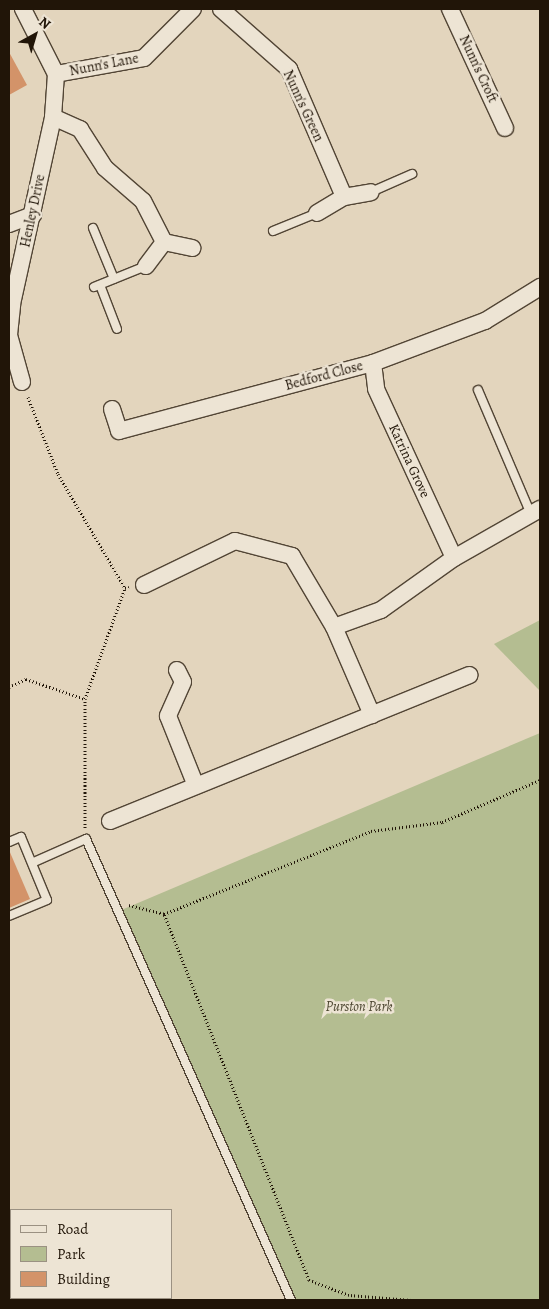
<!DOCTYPE html>
<html>
<head>
<meta charset="utf-8">
<style>
	body { margin:0 }
	#map { position:relative; width:549px; height:1309px; overflow:hidden; background:#e3d5bd; font-family:Alegreya,serif }
	div>[style] { position:absolute }
	.green>* { inset:0; background:#b4bd91 }
	.building>* { inset:0; background:#d39369 }
	.path>* { height:3px; margin-top:-1.5px; transform-origin:0; background:repeating-linear-gradient(90deg,#211508 0 1px,transparent 0 3.5px) }
	.roads { filter:drop-shadow(1px 0 #524535) drop-shadow(-1px 0 #524535) drop-shadow(0 1px #524535) drop-shadow(0 -1px #524535) }
	.lane>* { height:8px; margin:-4px; padding:0 4px; transform-origin:4px; border-radius:4px; background:#ede4d4 }
	.street>* { height:16px; margin:-8px; padding:0 8px; transform-origin:8px; border-radius:8px; background:#ede4d4 }
	span { translate:-50% -50%; white-space:nowrap; text-align:center; line-height:1.15; -webkit-text-stroke:5px #ede4d4; paint-order:stroke }
	.street-label { font-size:14px; color:#211508 }
	.park-label { font-size:14px; color:#4d4731; font-style:italic }
	.frame { position:absolute; inset:0; border:10px solid #211508; pointer-events:none }
	.legend { position:absolute; left:10px; top:1209px; width:162px; height:90px; box-sizing:border-box; background:#ede4d4; border:1px solid #9b9182; margin:0; padding:6px 9px; list-style:none; font-size:15px; color:#211508 }
	.legend li { display:flex; align-items:center; gap:10px; height:25px }
	.legend b { width:25px; border:1px solid #9b9182 }
	.north { position:absolute; left:10px; top:10px; width:50px; height:50px; -webkit-text-stroke:4px #ede4d4; paint-order:stroke; rotate:39deg; font-size:14px; font-weight:700; line-height:20px; text-align:center; color:#211508 }
	.north::after { content:''; display:block; margin:auto; width:18px; height:22px; background:#211508; clip-path:polygon(50% 0,100% 100%,50% 72%,0 100%) }
</style>
</head>
<body>
<div id="map">
	<div class="green">
		<i style="clip-path:polygon(540px 620px,540px 691px,494px 644px)"></i>
		<i style="clip-path:polygon(540px 733px,540px 1300px,291px 1300px,119px 911px)"></i>
	</div>
	<div class="building">
		<i style="clip-path:polygon(9px 52px,27px 85px,9px 95px)"></i>
		<i style="clip-path:polygon(9px 850px,30px 899px,9px 908px)"></i>
	</div>
	<div class="path">
		<i style="left:28px;top:397px;width:83px;rotate:68.7deg"></i>
		<i style="left:58px;top:474px;width:132px;rotate:59.6deg"></i>
		<i style="left:9px;top:687px;width:19px;rotate:-25deg"></i>
		<i style="left:26px;top:679px;width:62px;rotate:18.7deg"></i>
		<i style="left:85px;top:828px;width:129px;rotate:-90deg"></i>
		<i style="left:85px;top:699px;width:118px;rotate:-70.2deg"></i>
		<i style="left:125px;top:588px;width:4px;rotate:-14deg"></i>
		<i style="left:129px;top:905px;width:36px;rotate:14deg"></i>
		<i style="left:411px;top:1300px;width:62px;rotate:-175.4deg"></i>
		<i style="left:349px;top:1295px;width:43px;rotate:-159.4deg"></i>
		<i style="left:309px;top:1280px;width:394px;rotate:-111.6deg"></i>
		<i style="left:164px;top:914px;width:223px;rotate:-21.8deg"></i>
		<i style="left:371px;top:831px;width:72px;rotate:-7.2deg"></i>
		<i style="left:442px;top:822px;width:107px;rotate:-23.2deg"></i>
	</div>
	<div class="roads">
		<div class="lane">
			<i style="left:371px;top:192px;width:45px;rotate:-23.7deg"></i>
			<i style="left:93px;top:228px;width:55px;rotate:67.6deg"></i>
			<i style="left:273px;top:231px;width:48px;rotate:-22.2deg"></i>
			<i style="left:100px;top:285px;width:47px;rotate:68.9deg"></i>
			<i style="left:94px;top:287px;width:56px;rotate:-22deg"></i>
			<i style="left:478px;top:390px;width:135px;rotate:66.9deg"></i>
			<i style="left:9px;top:842px;width:13px;rotate:-23deg"></i>
			<i style="left:21px;top:837px;width:68px;rotate:67.6deg"></i>
			<i style="left:47px;top:900px;width:41px;rotate:157.2deg"></i>
			<i style="left:34px;top:862px;width:57px;rotate:-23.9deg"></i>
			<i style="left:86px;top:839px;width:505px;rotate:66.03deg"></i>
		</div>
		<div class="street">
			<i style="left:23px;top:9px;width:73px;rotate:63.1deg"></i>
			<i style="left:221px;top:9px;width:91px;rotate:41.4deg"></i>
			<i style="left:289px;top:69px;width:139px;rotate:66.7deg"></i>
			<i style="left:450px;top:9px;width:131px;rotate:65.2deg"></i>
			<i style="left:56px;top:74px;width:89px;rotate:-10.3deg"></i>
			<i style="left:144px;top:58px;width:69px;rotate:-45deg"></i>
			<i style="left:53px;top:117px;width:30px;rotate:24deg"></i>
			<i style="left:80px;top:129px;width:46px;rotate:57.3deg"></i>
			<i style="left:105px;top:168px;width:50px;rotate:41deg"></i>
			<i style="left:143px;top:201px;width:46px;rotate:62.9deg"></i>
			<i style="left:317px;top:213px;width:31px;rotate:-31deg"></i>
			<i style="left:344px;top:197px;width:27px;rotate:-10deg"></i>
			<i style="left:9px;top:224px;width:26px;rotate:-21deg"></i>
			<i style="left:146px;top:266px;width:30px;rotate:-53deg"></i>
			<i style="left:164px;top:242px;width:29px;rotate:12deg"></i>
			<i style="left:373px;top:363px;width:26px;rotate:83deg"></i>
			<i style="left:376px;top:389px;width:186px;rotate:65.2deg"></i>
			<i style="left:22px;top:382px;width:49px;rotate:-105.5deg"></i>
			<i style="left:9px;top:335px;width:31px;rotate:-84deg"></i>
			<i style="left:12px;top:304px;width:191px;rotate:-77.6deg"></i>
			<i style="left:53px;top:117px;width:43px;rotate:-86deg"></i>
			<i style="left:112px;top:409px;width:23px;rotate:72deg"></i>
			<i style="left:119px;top:431px;width:263px;rotate:-15deg"></i>
			<i style="left:373px;top:363px;width:120px;rotate:-20.6deg"></i>
			<i style="left:485px;top:321px;width:65px;rotate:-31.7deg"></i>
			<i style="left:144px;top:585px;width:101px;rotate:-25.8deg"></i>
			<i style="left:235px;top:541px;width:59px;rotate:14.7deg"></i>
			<i style="left:292px;top:556px;width:82px;rotate:59.4deg"></i>
			<i style="left:334px;top:627px;width:96px;rotate:66.6deg"></i>
			<i style="left:334px;top:627px;width:50px;rotate:-19.9deg"></i>
			<i style="left:381px;top:610px;width:90px;rotate:-35.5deg"></i>
			<i style="left:454px;top:558px;width:99px;rotate:-29.7deg"></i>
			<i style="left:177px;top:670px;width:13px;rotate:63deg"></i>
			<i style="left:183px;top:682px;width:37px;rotate:114deg"></i>
			<i style="left:168px;top:716px;width:75px;rotate:68.2deg"></i>
			<i style="left:110px;top:821px;width:388px;rotate:-22.1deg"></i>
		</div>
	</div>
	<div class="street-label">
		<span style="left:104px;top:65px;rotate:-11deg">Nunn's Lane</span>
		<span style="left:478px;top:69px;rotate:65deg">Nunn's Croft</span>
		<span style="left:303px;top:106px;rotate:65deg">Nunn's Green</span>
		<span style="left:33px;top:211px;rotate:-78deg">Henley Drive</span>
		<span style="left:324px;top:376px;rotate:-15deg">Bedford Close</span>
		<span style="left:409px;top:461px;rotate:65deg">Katrina Grove</span>
	</div>
	<div class="park-label">
		<span style="left:359px;top:1007px">Purston Park</span>
	</div>
	<div class="frame"></div>
	<ul class="legend">
	<li><b style="height:6px;background:#ede4d4"></b>Road</li>
	<li><b style="height:14px;background:#b4bd91"></b>Park</li>
	<li><b style="height:14px;background:#d39369"></b>Building</li>
	</ul>
	<div class="north">N</div>
</div>
</body>
</html>
